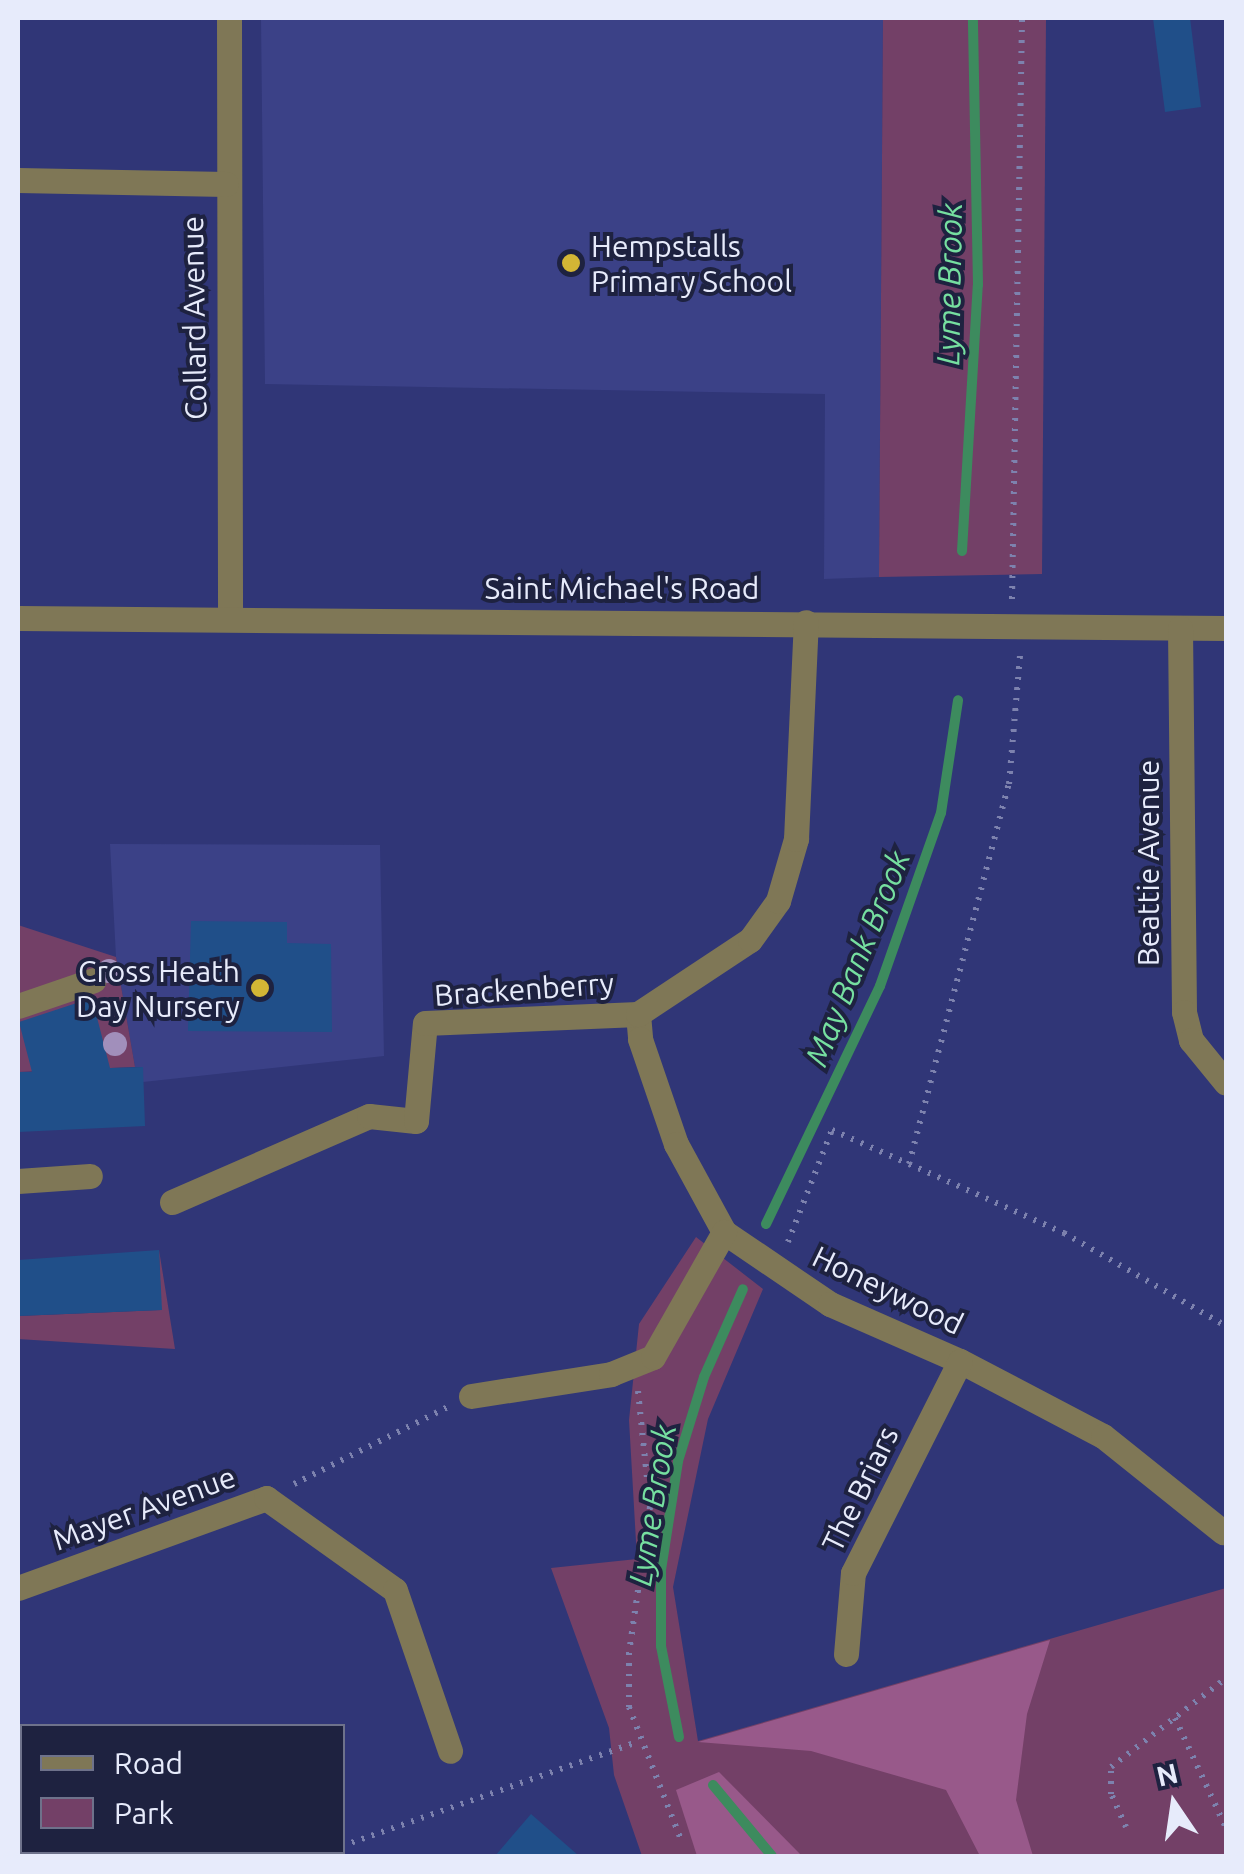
<!DOCTYPE html>
<html>
<head>
<meta charset="utf-8">
<style>
	body { margin:0 }
	#map { position:relative; width:1244px; height:1874px; overflow:hidden; background:#303677; font-family:Ubuntu,sans-serif }
	div>[style] { position:absolute }
	.built>* { inset:0; background:#3b4187 }
	.green>* { inset:0; background:#734067 }
	.forest>* { inset:0; background:#98598a }
	.stream>* { height:10px; margin:-5px; padding:0 5px; transform-origin:5px; border-radius:5px; background:#3d8b5e }
	.building>* { inset:0; background:#204f89 }
	.path>* { height:6px; margin-top:-3px; transform-origin:0; background:repeating-linear-gradient(90deg,#7d82ae 0 2.5px,transparent 0 10.5px) }
	.minor>* { height:25px; margin:-12.5px; padding:0 12.5px; transform-origin:12.5px; border-radius:12.5px; background:#7f7756 }
	.trees>* { width:24px; height:24px; margin:-12px; border-radius:50%; background:#a18fbb }
	.dots>* { width:28px; height:28px; translate:-50% -50%; box-sizing:border-box; border:5px solid #1e2240; border-radius:50% }
	span { translate:-50% -50%; white-space:nowrap; text-align:center; line-height:1.15; -webkit-text-stroke:8px #1e2240; paint-order:stroke }
	.poi-label { font-size:30px; color:#e7ebfb }
	.left { translate:0 -50%; text-align:left }
	.right { translate:-100% -50%; text-align:right }
	.street-label { font-size:30px; color:#e7ebfb }
	.water-label { font-size:32px; color:#76dfa0; font-style:italic }
	.frame { position:absolute; inset:0; border:20px solid #e7ebfb; pointer-events:none }
	.legend { position:absolute; left:20px; top:1724px; width:325px; height:130px; box-sizing:border-box; background:#1e2240; border:2px solid #6e728b; margin:0; padding:12px 18px; list-style:none; font-size:30px; color:#e7ebfb }
	.legend li { display:flex; align-items:center; gap:20px; height:50px }
	.legend b { width:50px; border:2px solid #6e728b }
	.north { position:absolute; left:1124px; top:1754px; width:100px; height:100px; -webkit-text-stroke:8px #1e2240; paint-order:stroke; rotate:347deg; font-size:28px; font-weight:700; line-height:40px; text-align:center; color:#e7ebfb }
	.north::after { content:''; display:block; margin:auto; width:35px; height:45px; background:#e7ebfb; clip-path:polygon(50% 0,100% 100%,50% 72%,0 100%) }
</style>
</head>
<body>
<div id="map">
	<div class="built">
		<i style="clip-path:polygon(261px 18px,883px 18px,879px 577px,824px 579px,825px 394px,265px 384px)"></i>
		<i style="clip-path:polygon(110px 844px,380px 845px,384px 1056px,143px 1082px,143px 1067px,135px 1067px,116px 957px)"></i>
	</div>
	<div class="green">
		<i style="clip-path:polygon(883px 18px,1046px 18px,1042px 574px,879px 577px)"></i>
		<i style="clip-path:polygon(18px 925px,116px 957px,135px 1067px,18px 1072px)"></i>
		<i style="clip-path:polygon(696px 1237px,763px 1289px,708px 1419px,673px 1587px,698px 1741px,1226px 1588px,1226px 1856px,642px 1856px,614px 1775px,609px 1728px,551px 1568px,637px 1559px,629px 1420px,639px 1324px)"></i>
		<i style="clip-path:polygon(159px 1250px,175px 1349px,18px 1339px,18px 1316px,161px 1310px)"></i>
	</div>
	<div class="forest">
		<i style="clip-path:polygon(1050px 1640px,1027px 1714px,1016px 1800px,1033px 1856px,980px 1856px,946px 1790px,811px 1751px,698px 1742px)"></i>
		<i style="clip-path:polygon(719px 1772px,802px 1856px,697px 1856px,676px 1790px)"></i>
	</div>
	<div class="stream">
		<i style="left:962px;top:551px;width:266px;rotate:-86.6deg"></i>
		<i style="left:978px;top:285px;width:267px;rotate:-91.1deg"></i>
		<i style="left:766px;top:1224px;width:264px;rotate:-64.4deg"></i>
		<i style="left:880px;top:986px;width:183px;rotate:-70.6deg"></i>
		<i style="left:941px;top:813px;width:114px;rotate:-81.4deg"></i>
		<i style="left:679px;top:1737px;width:93px;rotate:-101.2deg"></i>
		<i style="left:661px;top:1646px;width:76px;rotate:-90deg"></i>
		<i style="left:661px;top:1570px;width:110px;rotate:-81.1deg"></i>
		<i style="left:678px;top:1461px;width:88px;rotate:-72.8deg"></i>
		<i style="left:704px;top:1377px;width:96px;rotate:-66.1deg"></i>
		<i style="left:713px;top:1785px;width:92px;rotate:50.3deg"></i>
	</div>
	<div class="building">
		<i style="clip-path:polygon(1153px 18px,1190px 18px,1201px 107px,1165px 112px)"></i>
		<i style="clip-path:polygon(191px 921px,287px 922px,287px 943px,331px 944px,332px 1032px,188px 1031px)"></i>
		<i style="clip-path:polygon(92px 998px,110px 1068px,143px 1067px,145px 1126px,18px 1132px,18px 1072px,32px 1072px,19px 1022px)"></i>
		<i style="clip-path:polygon(159px 1250px,162px 1310px,18px 1316px,18px 1260px)"></i>
		<i style="clip-path:polygon(531px 1814px,579px 1856px,495px 1856px)"></i>
	</div>
	<div class="path">
		<i style="left:1012px;top:599px;width:581px;rotate:-89.01deg"></i>
		<i style="left:909px;top:1164px;width:170px;rotate:24deg"></i>
		<i style="left:1064px;top:1233px;width:187px;rotate:29.9deg"></i>
		<i style="left:788px;top:1242px;width:120px;rotate:-68.6deg"></i>
		<i style="left:832px;top:1130px;width:84px;rotate:23.8deg"></i>
		<i style="left:909px;top:1164px;width:393px;rotate:-75.3deg"></i>
		<i style="left:1009px;top:784px;width:129px;rotate:-85.1deg"></i>
		<i style="left:638px;top:1391px;width:117px;rotate:84.1deg"></i>
		<i style="left:650px;top:1507px;width:148px;rotate:98.2deg"></i>
		<i style="left:629px;top:1653px;width:54px;rotate:90deg"></i>
		<i style="left:629px;top:1707px;width:145px;rotate:68.6deg"></i>
		<i style="left:294px;top:1484px;width:172px;rotate:-26.6deg"></i>
		<i style="left:1175px;top:1718px;width:121px;rotate:65.1deg"></i>
		<i style="left:1126px;top:1827px;width:36px;rotate:-114deg"></i>
		<i style="left:1111px;top:1794px;width:27px;rotate:-90deg"></i>
		<i style="left:1111px;top:1767px;width:145px;rotate:-37.7deg"></i>
		<i style="left:342px;top:1846px;width:314px;rotate:-19.4deg"></i>
		<i style="left:308px;top:1856px;width:16px;rotate:-14deg"></i>
	</div>
	<div class="minor">
		<i style="left:229px;top:18px;width:600px;rotate:89.9deg"></i>
		<i style="left:18px;top:180px;width:208px;rotate:1.1deg"></i>
		<i style="left:18px;top:618px;width:1208px;rotate:0.47deg"></i>
		<i style="left:1180px;top:628px;width:384px;rotate:89.4deg"></i>
		<i style="left:1184px;top:1012px;width:29px;rotate:76deg"></i>
		<i style="left:1191px;top:1040px;width:55px;rotate:50.9deg"></i>
		<i style="left:18px;top:1006px;width:80px;rotate:-18.9deg"></i>
		<i style="left:638px;top:1014px;width:25px;rotate:85deg"></i>
		<i style="left:640px;top:1039px;width:111px;rotate:71.1deg"></i>
		<i style="left:676px;top:1144px;width:100px;rotate:61.4deg"></i>
		<i style="left:724px;top:1232px;width:128px;rotate:34.2deg"></i>
		<i style="left:830px;top:1304px;width:142px;rotate:23.7deg"></i>
		<i style="left:960px;top:1361px;width:161px;rotate:27.7deg"></i>
		<i style="left:1103px;top:1436px;width:154px;rotate:38.7deg"></i>
		<i style="left:18px;top:1181px;width:72px;rotate:-4deg"></i>
		<i style="left:172px;top:1202px;width:215px;rotate:-23.6deg"></i>
		<i style="left:369px;top:1116px;width:47px;rotate:6.1deg"></i>
		<i style="left:416px;top:1121px;width:98px;rotate:-84.8deg"></i>
		<i style="left:425px;top:1023px;width:213px;rotate:-2.4deg"></i>
		<i style="left:638px;top:1014px;width:134px;rotate:-33.5deg"></i>
		<i style="left:750px;top:940px;width:48px;rotate:-54.3deg"></i>
		<i style="left:778px;top:901px;width:65px;rotate:-73.8deg"></i>
		<i style="left:796px;top:839px;width:217px;rotate:-87.4deg"></i>
		<i style="left:471px;top:1396px;width:142px;rotate:-8.9deg"></i>
		<i style="left:611px;top:1374px;width:45px;rotate:-22deg"></i>
		<i style="left:653px;top:1357px;width:144px;rotate:-60.4deg"></i>
		<i style="left:18px;top:1588px;width:264px;rotate:-19.9deg"></i>
		<i style="left:266px;top:1498px;width:158px;rotate:35.5deg"></i>
		<i style="left:395px;top:1590px;width:170px;rotate:71.1deg"></i>
		<i style="left:846px;top:1654px;width:81px;rotate:-85.1deg"></i>
		<i style="left:853px;top:1573px;width:237px;rotate:-63.2deg"></i>
	</div>
	<div class="trees">
		<i style="left:109px;top:971px"></i>
		<i style="left:115px;top:1044px"></i>
	</div>
	<div class="dots">
		<i style="left:571px;top:263px;background:#d3b635"></i>
		<i style="left:260px;top:988px;background:#d3b635"></i>
	</div>
	<div class="poi-label">
		<span class="left" style="left:591px;top:263px">Hempstalls<br>Primary School</span>
		<span class="right" style="left:240px;top:988px">Cross Heath<br>Day Nursery</span>
	</div>
	<div class="street-label">
		<span style="left:194px;top:318px;rotate:-91deg">Collard Avenue</span>
		<span style="left:622px;top:588px">Saint Michael's Road</span>
		<span style="left:1148px;top:863px;rotate:-90deg">Beattie Avenue</span>
		<span style="left:524px;top:989px;rotate:-4deg">Brackenberry</span>
		<span style="left:888px;top:1290px;rotate:26deg">Honeywood</span>
		<span style="left:860px;top:1489px;rotate:-64deg">The Briars</span>
		<span style="left:144px;top:1508px;rotate:-20deg">Mayer Avenue</span>
	</div>
	<div class="water-label">
		<span style="left:949px;top:284px;rotate:-89deg">Lyme Brook</span>
		<span style="left:857px;top:958px;rotate:-68deg">May Bank Brook</span>
		<span style="left:652px;top:1505px;rotate:-81deg">Lyme Brook</span>
	</div>
	<div class="frame"></div>
	<ul class="legend">
	<li><b style="height:12px;background:#7f7756"></b>Road</li>
	<li><b style="height:28px;background:#734067"></b>Park</li>
	</ul>
	<div class="north">N</div>
</div>
</body>
</html>
